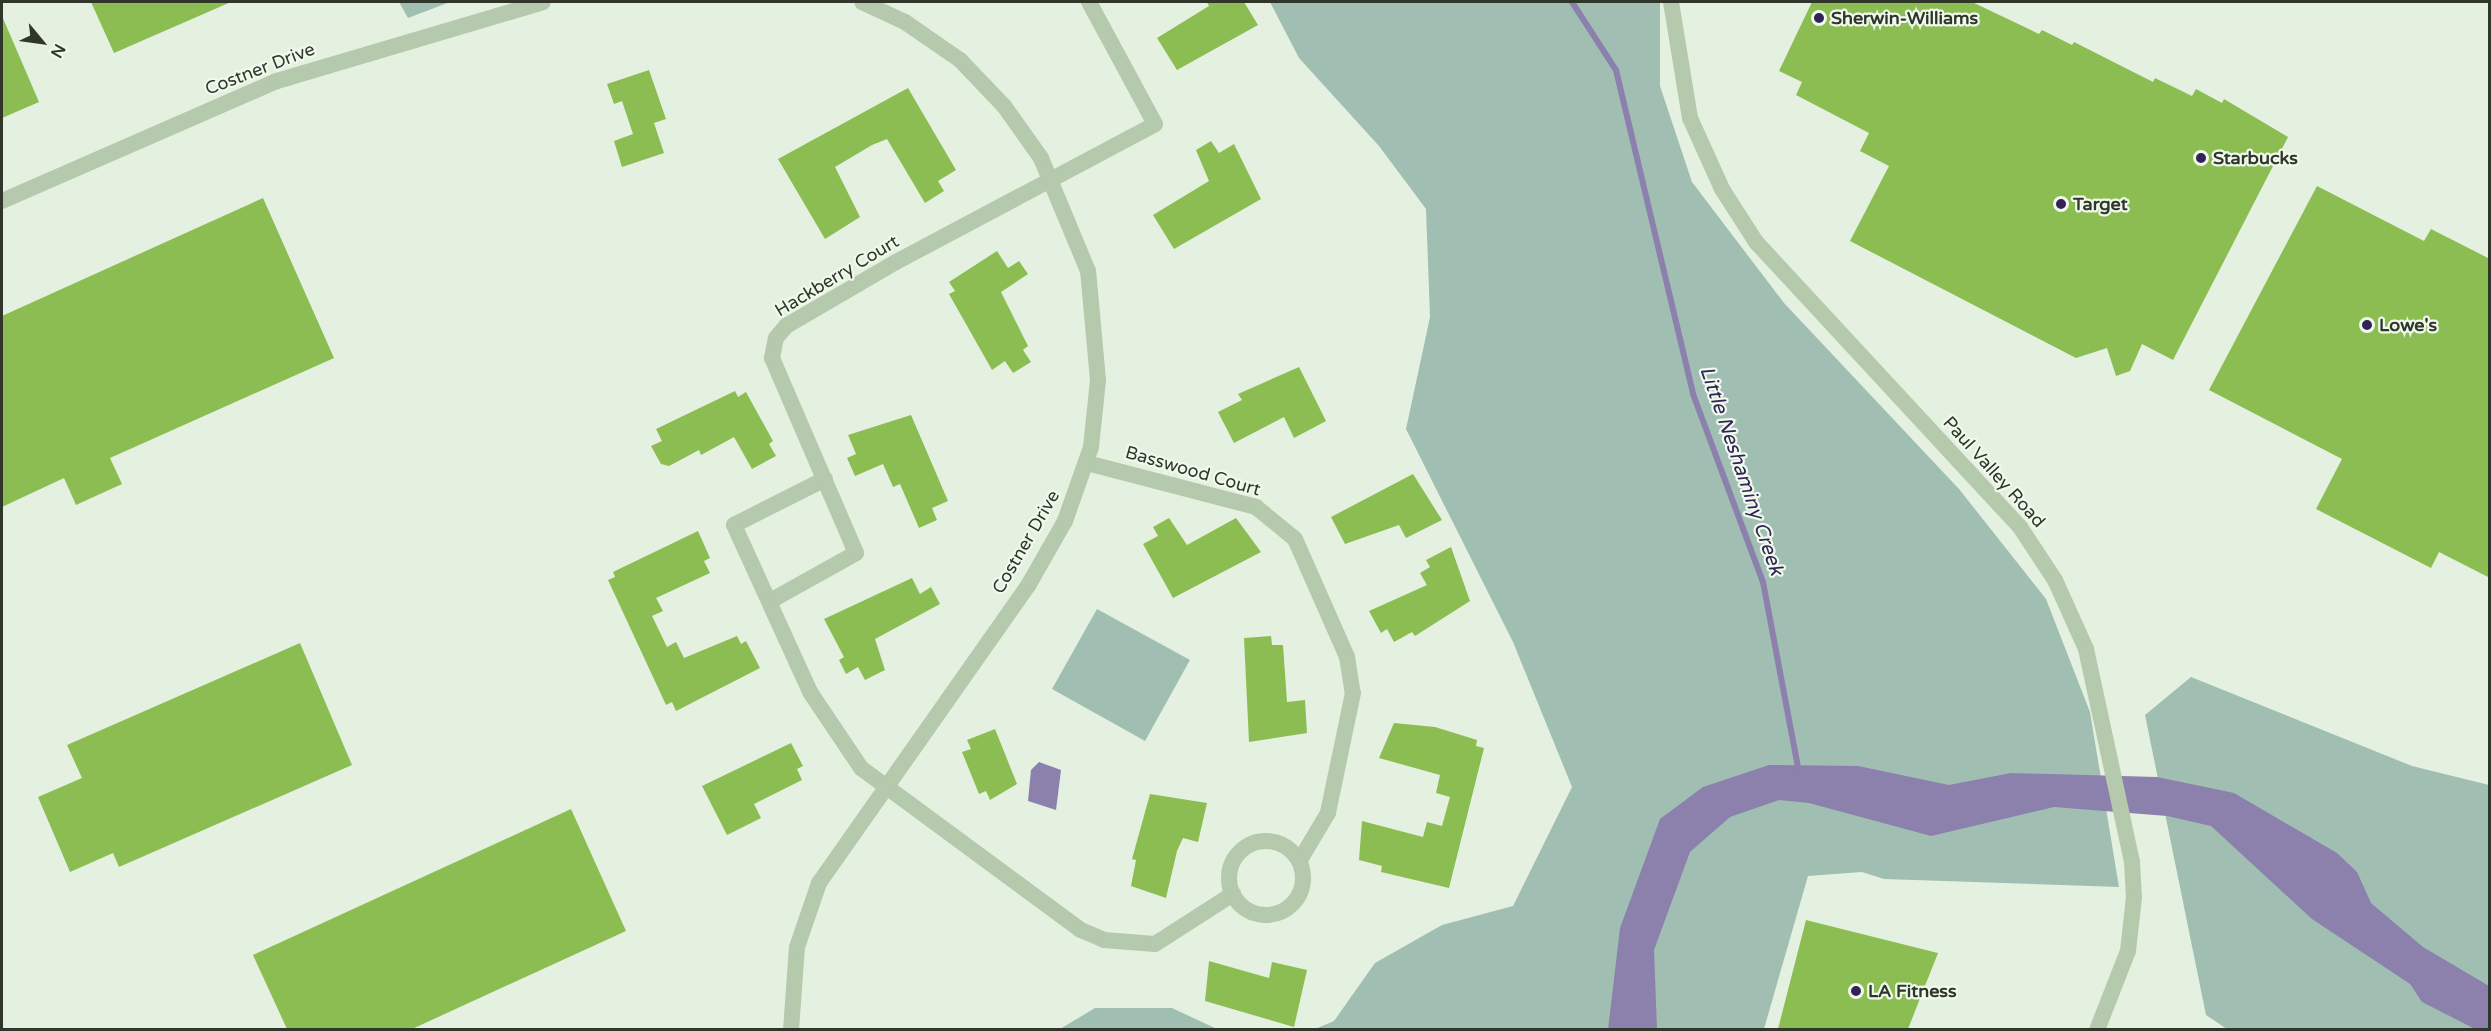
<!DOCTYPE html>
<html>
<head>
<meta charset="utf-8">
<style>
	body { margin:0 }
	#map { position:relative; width:2491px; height:1031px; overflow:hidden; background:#e4f1e0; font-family:"Varela Round",sans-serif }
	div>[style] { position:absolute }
	.green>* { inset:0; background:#a0bfb2 }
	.water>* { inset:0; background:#8c80ac }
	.stream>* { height:6px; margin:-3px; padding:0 3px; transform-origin:3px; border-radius:3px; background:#8c80ac }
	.building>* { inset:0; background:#8bbd52 }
	.minor>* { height:16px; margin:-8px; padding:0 8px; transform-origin:8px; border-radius:8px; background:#b5c9ac }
	.minor>.ring { margin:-8px; padding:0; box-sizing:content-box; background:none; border:16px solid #b5c9ac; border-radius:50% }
	.dots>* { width:16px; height:16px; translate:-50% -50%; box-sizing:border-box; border:3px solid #eff9ec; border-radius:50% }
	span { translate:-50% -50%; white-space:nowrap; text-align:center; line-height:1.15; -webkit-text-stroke:4.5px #eff9ec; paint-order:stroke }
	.poi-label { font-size:18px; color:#30372a; font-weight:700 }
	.left { translate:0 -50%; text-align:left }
	.street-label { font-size:18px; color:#30372a }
	.water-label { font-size:20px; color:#322356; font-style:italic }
	.frame { position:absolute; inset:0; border:3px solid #30372a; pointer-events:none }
	.north { position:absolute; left:12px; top:12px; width:60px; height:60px; -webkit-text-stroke:4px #eff9ec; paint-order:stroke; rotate:119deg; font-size:16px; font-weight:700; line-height:24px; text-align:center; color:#30372a }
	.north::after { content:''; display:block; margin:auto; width:21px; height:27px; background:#30372a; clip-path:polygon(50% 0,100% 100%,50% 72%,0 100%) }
</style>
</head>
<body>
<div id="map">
	<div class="green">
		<i style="clip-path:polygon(399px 2px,450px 2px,408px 18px)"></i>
		<i style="clip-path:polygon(1270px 2px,1660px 2px,1660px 86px,1692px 182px,1784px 303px,1959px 489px,2046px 599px,2090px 712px,2119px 887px,1884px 879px,1862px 872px,1808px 876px,1764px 1029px,1315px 1029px,1334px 1021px,1375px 963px,1442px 925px,1513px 906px,1572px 787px,1513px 642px,1406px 429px,1430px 317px,1426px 209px,1379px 146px,1299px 58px)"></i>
		<i style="clip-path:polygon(1097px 609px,1190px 660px,1145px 741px,1052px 689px)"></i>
		<i style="clip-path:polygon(2191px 677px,2412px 766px,2489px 785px,2489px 1029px,2227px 1029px,2206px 1015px,2145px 715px)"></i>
		<i style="clip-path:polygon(1095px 1008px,1172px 1008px,1217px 1029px,1060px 1029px)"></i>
	</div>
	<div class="water">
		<i style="clip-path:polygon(1039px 762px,1061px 770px,1056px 810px,1028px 801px,1031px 770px)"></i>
		<i style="clip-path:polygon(1769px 765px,1858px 766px,1949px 785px,2011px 773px,2157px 777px,2234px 793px,2337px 853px,2357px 872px,2371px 903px,2423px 947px,2489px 986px,2489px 1029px,2475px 1029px,2422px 1002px,2410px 984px,2312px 919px,2211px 826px,2167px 816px,2054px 807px,1931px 836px,1809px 803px,1779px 800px,1730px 817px,1690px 852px,1654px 950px,1657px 1029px,1608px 1030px,1620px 928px,1660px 819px,1703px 787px)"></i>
	</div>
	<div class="stream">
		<i style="left:1572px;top:2px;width:81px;rotate:57.1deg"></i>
		<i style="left:1616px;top:70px;width:333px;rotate:76.6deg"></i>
		<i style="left:1693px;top:394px;width:201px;rotate:69.6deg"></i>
		<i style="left:1763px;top:582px;width:194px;rotate:79.3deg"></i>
	</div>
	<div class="building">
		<i style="clip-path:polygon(91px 2px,231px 2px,114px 53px)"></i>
		<i style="clip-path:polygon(1207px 2px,1244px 2px,1258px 25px,1177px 70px,1157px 38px,1209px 6px)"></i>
		<i style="clip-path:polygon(1812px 2px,1972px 2px,2039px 34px,2042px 30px,2072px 45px,2074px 42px,2153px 82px,2155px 78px,2192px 96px,2196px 89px,2222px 103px,2224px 99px,2288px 137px,2173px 360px,2142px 344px,2130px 371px,2116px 376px,2107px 348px,2076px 358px,1850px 241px,1889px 166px,1860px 151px,1869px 133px,1796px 95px,1802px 82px,1779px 71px)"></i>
		<i style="clip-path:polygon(2px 16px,39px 102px,2px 118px)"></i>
		<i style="clip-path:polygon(649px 70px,666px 119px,654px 123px,664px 153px,622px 167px,614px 141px,633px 134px,622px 101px,614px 104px,607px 84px)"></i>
		<i style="clip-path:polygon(908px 88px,956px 170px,938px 181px,944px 191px,925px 203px,887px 139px,872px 145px,835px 167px,860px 217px,825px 239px,778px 159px)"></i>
		<i style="clip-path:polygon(1211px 141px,1219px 153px,1234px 144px,1261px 199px,1174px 249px,1153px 215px,1209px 181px,1196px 150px)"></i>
		<i style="clip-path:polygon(2317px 186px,2424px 241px,2431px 229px,2490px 259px,2490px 578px,2439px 552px,2431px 568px,2316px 509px,2342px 459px,2209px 390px)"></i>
		<i style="clip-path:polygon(263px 198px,334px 358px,110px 458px,122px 484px,76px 505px,64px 478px,2px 507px,2px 316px)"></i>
		<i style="clip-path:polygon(997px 251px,1008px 268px,1019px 261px,1028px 274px,1001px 292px,1028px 346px,1023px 350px,1031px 362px,1013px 373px,1005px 361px,992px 370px,949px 294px,955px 291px,949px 282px)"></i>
		<i style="clip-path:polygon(1299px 367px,1326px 421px,1294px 438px,1284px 417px,1234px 443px,1218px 412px,1242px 400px,1238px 394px)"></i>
		<i style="clip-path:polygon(735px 391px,738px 397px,746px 392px,773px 441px,769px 444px,776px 456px,752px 469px,734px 437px,701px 455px,699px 450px,669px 466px,661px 464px,651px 446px,662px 441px,656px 429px)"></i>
		<i style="clip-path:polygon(911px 415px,948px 501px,932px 508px,937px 520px,919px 528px,900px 484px,893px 487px,883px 464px,855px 476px,847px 458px,856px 454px,848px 435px)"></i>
		<i style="clip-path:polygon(1413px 474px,1442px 520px,1406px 538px,1399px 525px,1345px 544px,1331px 517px)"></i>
		<i style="clip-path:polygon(1169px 518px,1187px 545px,1236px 518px,1261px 552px,1173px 598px,1143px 544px,1158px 536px,1153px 527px)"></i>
		<i style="clip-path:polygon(698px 531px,710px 558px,704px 561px,710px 573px,656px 598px,663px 611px,652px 616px,667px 647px,676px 642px,684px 658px,737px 636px,741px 644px,746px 641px,760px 668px,676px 711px,672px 702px,666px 705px,608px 580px,615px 577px,613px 572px)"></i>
		<i style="clip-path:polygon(1451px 547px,1470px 601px,1415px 636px,1412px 632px,1394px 642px,1387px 629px,1381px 633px,1369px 611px,1427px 585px,1420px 573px,1430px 567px,1426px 560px)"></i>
		<i style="clip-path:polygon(912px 578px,920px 594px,931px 587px,940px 604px,875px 639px,885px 670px,865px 680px,858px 667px,846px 674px,839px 660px,844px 657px,824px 619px)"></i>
		<i style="clip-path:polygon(1271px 636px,1272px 645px,1283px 645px,1287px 702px,1305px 700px,1307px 733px,1249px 742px,1244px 638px)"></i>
		<i style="clip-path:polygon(300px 643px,352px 765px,119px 867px,113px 853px,70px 872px,38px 797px,82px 778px,67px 745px)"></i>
		<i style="clip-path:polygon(1394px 723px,1435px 727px,1477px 740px,1476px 746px,1484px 748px,1449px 888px,1381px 872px,1382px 866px,1359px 860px,1362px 821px,1423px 837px,1427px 822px,1442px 826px,1450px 797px,1436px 793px,1440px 775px,1379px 758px)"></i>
		<i style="clip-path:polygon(995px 729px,1017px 784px,990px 800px,986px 791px,979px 794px,962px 752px,971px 749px,967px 740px)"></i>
		<i style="clip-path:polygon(791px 743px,803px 766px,797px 769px,802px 780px,754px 804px,761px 818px,727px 835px,702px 786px)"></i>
		<i style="clip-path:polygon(1150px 794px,1207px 803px,1198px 842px,1183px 838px,1177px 851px,1166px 898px,1131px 886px,1136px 860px,1132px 859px)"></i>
		<i style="clip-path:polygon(571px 809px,626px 931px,412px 1029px,287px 1029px,253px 955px)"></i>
		<i style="clip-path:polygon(1806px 920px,1938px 953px,1908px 1029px,1778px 1029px)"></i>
		<i style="clip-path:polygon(1209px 961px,1269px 978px,1272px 962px,1307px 970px,1294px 1027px,1205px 1001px)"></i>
	</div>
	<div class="minor">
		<i style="left:1671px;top:2px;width:118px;rotate:80.7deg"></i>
		<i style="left:1690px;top:118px;width:78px;rotate:65.7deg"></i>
		<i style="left:1722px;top:189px;width:63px;rotate:57.3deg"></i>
		<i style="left:1756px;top:242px;width:388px;rotate:47.2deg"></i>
		<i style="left:2020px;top:527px;width:64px;rotate:56.6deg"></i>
		<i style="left:2055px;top:580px;width:76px;rotate:65.8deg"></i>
		<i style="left:2086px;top:649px;width:217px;rotate:77.8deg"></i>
		<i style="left:2132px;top:861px;width:36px;rotate:87deg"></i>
		<i style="left:2134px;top:897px;width:54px;rotate:96.3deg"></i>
		<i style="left:2128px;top:951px;width:85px;rotate:111.4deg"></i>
		<i style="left:2px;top:201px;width:300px;rotate:-23.6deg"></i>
		<i style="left:277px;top:81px;width:277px;rotate:-16.5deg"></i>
		<i style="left:1087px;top:463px;width:175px;rotate:14.6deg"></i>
		<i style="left:1256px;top:507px;width:50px;rotate:39.4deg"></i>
		<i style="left:1295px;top:539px;width:129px;rotate:66.2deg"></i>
		<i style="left:1347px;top:657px;width:36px;rotate:81deg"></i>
		<i style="left:1353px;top:693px;width:123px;rotate:101.8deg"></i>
		<i style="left:1328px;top:813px;width:55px;rotate:120.8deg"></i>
		<i style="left:825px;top:479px;width:102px;rotate:153.2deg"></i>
		<i style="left:734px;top:525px;width:183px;rotate:65.5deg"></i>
		<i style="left:810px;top:692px;width:92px;rotate:56.1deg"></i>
		<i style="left:861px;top:768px;width:273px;rotate:36.4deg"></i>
		<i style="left:1081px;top:930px;width:25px;rotate:23deg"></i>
		<i style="left:1104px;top:940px;width:51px;rotate:4.5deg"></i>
		<i style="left:1155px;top:944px;width:93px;rotate:-32.7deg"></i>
		<i style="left:772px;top:600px;width:96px;rotate:-29.2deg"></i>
		<i style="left:856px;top:553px;width:212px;rotate:-113.3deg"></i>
		<i style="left:772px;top:358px;width:20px;rotate:-79deg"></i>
		<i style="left:776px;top:338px;width:16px;rotate:-50deg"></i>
		<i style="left:786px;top:326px;width:127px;rotate:-30.2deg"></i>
		<i style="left:896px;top:262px;width:293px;rotate:-28deg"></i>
		<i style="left:1155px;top:124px;width:139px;rotate:-118.4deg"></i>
		<i class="ring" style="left:1229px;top:841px;width:58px;height:58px"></i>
		<i style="left:791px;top:1030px;width:83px;rotate:-85.9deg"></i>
		<i style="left:797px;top:947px;width:68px;rotate:-71deg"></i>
		<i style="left:819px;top:883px;width:365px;rotate:-54.9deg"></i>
		<i style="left:1029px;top:584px;width:73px;rotate:-60.3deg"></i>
		<i style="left:1065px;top:521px;width:78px;rotate:-70.6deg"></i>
		<i style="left:1091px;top:447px;width:67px;rotate:-84deg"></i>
		<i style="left:1098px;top:380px;width:109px;rotate:-95.2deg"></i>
		<i style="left:1088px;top:271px;width:122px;rotate:-112.6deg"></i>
		<i style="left:1041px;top:158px;width:64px;rotate:-125.4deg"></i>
		<i style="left:1004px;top:106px;width:64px;rotate:-133.7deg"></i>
		<i style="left:960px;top:60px;width:67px;rotate:-145.4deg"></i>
		<i style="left:905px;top:22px;width:47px;rotate:-155.1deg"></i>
	</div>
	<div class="dots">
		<i style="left:1819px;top:18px;background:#322356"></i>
		<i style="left:2201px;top:158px;background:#322356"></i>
		<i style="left:2061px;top:204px;background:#322356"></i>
		<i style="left:2367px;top:325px;background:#322356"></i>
		<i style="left:1856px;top:991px;background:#322356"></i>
	</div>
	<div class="poi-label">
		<span class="left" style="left:1831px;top:18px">Sherwin-Williams</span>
		<span class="left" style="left:2213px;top:158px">Starbucks</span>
		<span class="left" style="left:2073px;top:204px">Target</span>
		<span class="left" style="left:2379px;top:325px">Lowe's</span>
		<span class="left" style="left:1868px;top:991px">LA Fitness</span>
	</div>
	<div class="street-label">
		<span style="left:260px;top:69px;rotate:-21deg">Costner Drive</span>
		<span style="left:837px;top:276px;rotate:-31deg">Hackberry Court</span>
		<span style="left:1193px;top:471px;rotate:16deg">Basswood Court</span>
		<span style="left:1994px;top:472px;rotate:48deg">Paul Valley Road</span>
		<span style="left:1026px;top:542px;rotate:-60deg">Costner Drive</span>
	</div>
	<div class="water-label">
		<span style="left:1741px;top:471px;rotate:71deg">Little Neshaminy Creek</span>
	</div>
	<div class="frame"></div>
	<div class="north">N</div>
</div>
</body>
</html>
